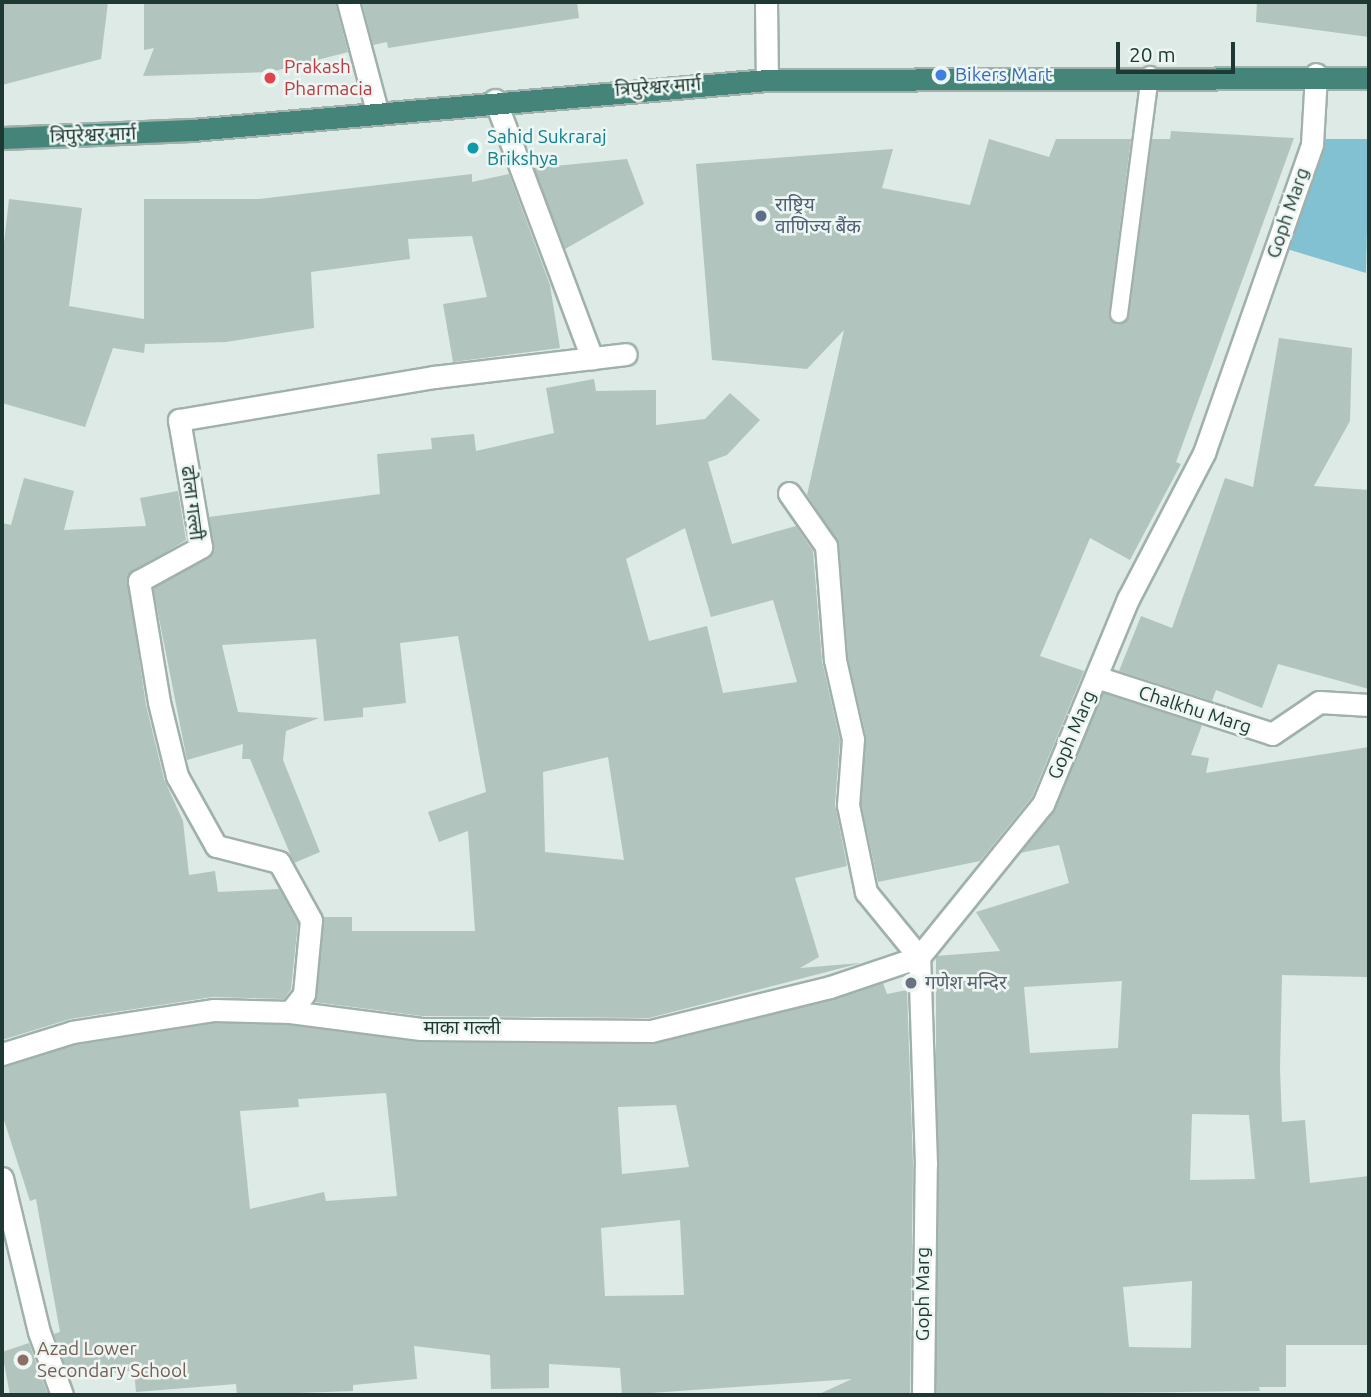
<!DOCTYPE html>
<html>
<head>
<meta charset="utf-8">
<style>
	body { margin:0 }
	#map { position:relative; width:1371px; height:1397px; overflow:hidden; background:#ddeae5; font-family:Ubuntu,"Noto Sans Devanagari",sans-serif }
	div>[style] { position:absolute }
	.water>* { inset:0; background:#82c1d1 }
	.building>* { inset:0; background:#b2c4be }
	.roads { filter:drop-shadow(2px 0 #a0b1ac) drop-shadow(-2px 0 #a0b1ac) drop-shadow(0 2px #a0b1ac) drop-shadow(0 -2px #a0b1ac) }
	.service>* { height:16px; margin:-8px; padding:0 8px; transform-origin:8px; border-radius:8px; background:#fff }
	.minor>* { height:21px; margin:-10.5px; padding:0 10.5px; transform-origin:10.5px; border-radius:10.5px; background:#fff }
	.trunk>* { height:21px; margin:-10.5px; padding:0 10.5px; transform-origin:10.5px; border-radius:10.5px; background:#458478 }
	.dots>* { width:19px; height:19px; translate:-50% -50%; box-sizing:border-box; border:4px solid #edf6f2; border-radius:50% }
	span { translate:-50% -50%; white-space:nowrap; text-align:center; line-height:1.15; -webkit-text-stroke:5px #edf6f2; paint-order:stroke }
	.health-label { font-size:19px; color:#be3a42 }
	.left { translate:0 -50%; text-align:left }
	.shop-label { font-size:19px; color:#366cbe }
	.street-label { font-size:19px; color:#1e3933 }
	.culture-label { font-size:19px; color:#0d838f }
	.service-label { font-size:19px; color:#4e5e75 }
	.worship-label { font-size:19px; color:#5b616d }
	.education-label { font-size:19px; color:#785e54 }
	.frame { position:absolute; inset:0; border:4px solid #1e3933; pointer-events:none }
	.scale { position:absolute; left:1116px; top:42px; width:119px; height:32px; box-sizing:border-box; border:4px solid #1e3933; border-top:0; padding-left:9px; font-size:21px; line-height:24px; white-space:nowrap; color:#1e3933; -webkit-text-stroke:5px #edf6f2; paint-order:stroke }
</style>
</head>
<body>
<div id="map">
	<div class="water">
		<i style="clip-path:polygon(1326px 139px,1369px 139px,1366px 273px,1287px 249px)"></i>
	</div>
	<div class="building">
		<i style="clip-path:polygon(2px 2px,108px 2px,101px 59px,2px 85px)"></i>
		<i style="clip-path:polygon(144px 2px,335px 2px,348px 52px,271px 72px,143px 76px,154px 48px,144px 50px)"></i>
		<i style="clip-path:polygon(362px 2px,577px 2px,579px 18px,388px 48px,387px 42px,373px 45px)"></i>
		<i style="clip-path:polygon(1257px 2px,1369px 2px,1369px 37px,1256px 22px)"></i>
		<i style="clip-path:polygon(1171px 131px,1294px 138px,1176px 462px,1181px 464px,1130px 560px,1090px 538px,1040px 656px,1084px 671px,1032px 797px,980px 861px,878px 882px,861px 804px,866px 736px,848px 658px,839px 545px,807px 495px,844px 330px,807px 369px,712px 360px,696px 164px,893px 149px,882px 188px,970px 205px,989px 139px,1049px 157px,1056px 139px,1131px 139px,1109px 313px,1118px 324px,1129px 315px,1152px 139px,1170px 139px)"></i>
		<i style="clip-path:polygon(627px 159px,644px 204px,565px 249px,534px 168px)"></i>
		<i style="clip-path:polygon(472px 174px,472px 182px,509px 174px,550px 285px,560px 348px,453px 362px,443px 304px,487px 297px,472px 236px,408px 239px,410px 259px,311px 272px,314px 328px,226px 342px,145px 344px,144px 353px,113px 348px,85px 427px,2px 403px,2px 260px,9px 199px,82px 208px,69px 306px,144px 319px,144px 199px,259px 199px)"></i>
		<i style="clip-path:polygon(1279px 338px,1352px 348px,1350px 421px,1314px 486px,1369px 490px,1369px 689px,1278px 664px,1262px 708px,1216px 690px,1212px 701px,1119px 671px,1141px 616px,1172px 628px,1225px 478px,1253px 487px)"></i>
		<i style="clip-path:polygon(evenodd,594px 379px,596px 391px,656px 390px,656px 425px,705px 419px,730px 393px,760px 420px,727px 455px,708px 462px,732px 544px,796px 526px,813px 551px,822px 661px,840px 740px,835px 804px,847px 866px,795px 878px,819px 957px,800px 968px,861px 963px,649px 1018px,422px 1016px,314px 1002px,323px 917px,352px 917px,352px 931px,475px 931px,468px 831px,439px 842px,428px 812px,486px 792px,458px 636px,400px 643px,406px 703px,363px 708px,363px 717px,324px 721px,316px 639px,222px 645px,238px 712px,319px 718px,286px 731px,283px 760px,320px 852px,294px 863px,250px 759px,242px 759px,243px 744px,187px 760px,153px 588px,212px 553px,209px 517px,380px 494px,377px 454px,432px 449px,431px 438px,474px 434px,476px 451px,554px 433px,546px 388px,594px 379px,685px 528px,711px 617px,773px 600px,797px 682px,723px 693px,707px 626px,649px 641px,626px 559px,685px 528px,594px 379px,608px 757px,624px 860px,545px 852px,543px 772px,608px 757px)"></i>
		<i style="clip-path:polygon(24px 478px,74px 491px,64px 530px,146px 526px,140px 498px,178px 491px,186px 540px,127px 576px,146px 705px,164px 779px,183px 821px,189px 875px,215px 871px,218px 892px,279px 889px,298px 923px,291px 989px,284px 999px,212px 997px,70px 1019px,2px 1040px,2px 523px,11px 525px)"></i>
		<i style="clip-path:polygon(evenodd,1103px 693px,1202px 725px,1191px 755px,1209px 758px,1206px 773px,1369px 747px,1367px 977px,1282px 975px,1280px 1069px,1282px 1122px,1305px 1120px,1310px 1183px,1369px 1176px,1369px 1345px,1286px 1345px,1286px 1387px,1259px 1387px,1260px 1391px,936px 1395px,936px 956px,1000px 951px,976px 912px,1069px 883px,1059px 845px,1020px 853px,1055px 809px,1103px 693px,1122px 981px,1118px 1048px,1030px 1053px,1024px 987px,1122px 981px,1103px 693px,1192px 1114px,1249px 1115px,1255px 1179px,1190px 1180px,1192px 1114px,1103px 693px,1192px 1281px,1191px 1348px,1129px 1347px,1123px 1287px,1192px 1281px)"></i>
		<i style="clip-path:polygon(evenodd,883px 983px,887px 994px,907px 990px,913px 1164px,910px 1395px,817px 1395px,852px 1379px,622px 1395px,620px 1368px,549px 1364px,549px 1388px,491px 1389px,490px 1355px,414px 1346px,417px 1379px,353px 1385px,353px 1391px,237px 1395px,236px 1384px,136px 1392px,134px 1370px,70px 1379px,54px 1334px,60px 1332px,36px 1199px,30px 1201px,2px 1114px,2px 1067px,75px 1045px,215px 1023px,289px 1025px,421px 1042px,651px 1044px,883px 983px,386px 1093px,397px 1196px,326px 1201px,324px 1192px,250px 1209px,240px 1111px,299px 1107px,298px 1099px,386px 1093px,883px 983px,676px 1105px,689px 1167px,622px 1174px,618px 1107px,676px 1105px,883px 983px,680px 1220px,684px 1295px,605px 1296px,601px 1228px,680px 1220px)"></i>
		<i style="clip-path:polygon(29px 1343px,48px 1395px,10px 1395px,2px 1352px)"></i>
	</div>
	<div class="roads">
		<div class="service">
			<i style="left:1119px;top:314px;width:241px;rotate:-82.6deg"></i>
		</div>
		<div class="minor">
			<i style="left:348px;top:2px;width:113px;rotate:75.1deg"></i>
			<i style="left:766px;top:2px;width:78px;rotate:89.3deg"></i>
			<i style="left:495px;top:100px;width:276px;rotate:69.4deg"></i>
			<i style="left:789px;top:493px;width:65px;rotate:55.1deg"></i>
			<i style="left:826px;top:546px;width:114px;rotate:85.5deg"></i>
			<i style="left:835px;top:660px;width:81px;rotate:77.2deg"></i>
			<i style="left:853px;top:739px;width:66px;rotate:94.3deg"></i>
			<i style="left:848px;top:805px;width:89px;rotate:78.3deg"></i>
			<i style="left:866px;top:892px;width:84px;rotate:50.8deg"></i>
			<i style="left:1096px;top:677px;width:185px;rotate:17.9deg"></i>
			<i style="left:1272px;top:734px;width:57px;rotate:-34.2deg"></i>
			<i style="left:1319px;top:702px;width:50px;rotate:3.4deg"></i>
			<i style="left:290px;top:1012px;width:23px;rotate:-52deg"></i>
			<i style="left:304px;top:994px;width:74px;rotate:-84.6deg"></i>
			<i style="left:311px;top:920px;width:66px;rotate:-118.9deg"></i>
			<i style="left:279px;top:862px;width:65px;rotate:-165.7deg"></i>
			<i style="left:216px;top:846px;width:80px;rotate:-119.1deg"></i>
			<i style="left:177px;top:776px;width:76px;rotate:-103.7deg"></i>
			<i style="left:159px;top:702px;width:123px;rotate:-99.4deg"></i>
			<i style="left:139px;top:581px;width:71px;rotate:-28.7deg"></i>
			<i style="left:201px;top:547px;width:129px;rotate:-99.8deg"></i>
			<i style="left:179px;top:420px;width:259px;rotate:-9.6deg"></i>
			<i style="left:434px;top:377px;width:193px;rotate:-6.8deg"></i>
			<i style="left:2px;top:1054px;width:73px;rotate:-17.4deg"></i>
			<i style="left:72px;top:1032px;width:144px;rotate:-8.8deg"></i>
			<i style="left:214px;top:1010px;width:76px;rotate:1.5deg"></i>
			<i style="left:290px;top:1012px;width:132px;rotate:7.4deg"></i>
			<i style="left:421px;top:1029px;width:230px;rotate:0.5deg"></i>
			<i style="left:651px;top:1031px;width:184px;rotate:-13.8deg"></i>
			<i style="left:830px;top:987px;width:94px;rotate:-18.6deg"></i>
			<i style="left:2px;top:1178px;width:158px;rotate:76.5deg"></i>
			<i style="left:39px;top:1332px;width:67px;rotate:69.9deg"></i>
			<i style="left:923px;top:1395px;width:231px;rotate:-89.3deg"></i>
			<i style="left:926px;top:1164px;width:207px;rotate:-91.9deg"></i>
			<i style="left:919px;top:957px;width:197px;rotate:-51deg"></i>
			<i style="left:1043px;top:804px;width:222px;rotate:-67.5deg"></i>
			<i style="left:1128px;top:599px;width:165px;rotate:-62.5deg"></i>
			<i style="left:1204px;top:453px;width:327px;rotate:-70.7deg"></i>
			<i style="left:1312px;top:144px;width:70px;rotate:-86.7deg"></i>
		</div>
		<div class="trunk">
			<i style="left:2px;top:138px;width:190px;rotate:-2.4deg"></i>
			<i style="left:192px;top:130px;width:577px;rotate:-4.97deg"></i>
			<i style="left:767px;top:80px;width:602px;rotate:-0.19deg"></i>
		</div>
	</div>
	<div class="dots">
		<i style="left:941px;top:75px;background:#3f7fe0"></i>
		<i style="left:270px;top:78px;background:#e0444e"></i>
		<i style="left:473px;top:148px;background:#0f9aa8"></i>
		<i style="left:761px;top:216px;background:#5c6f8a"></i>
		<i style="left:911px;top:983px;background:#6b7280"></i>
		<i style="left:23px;top:1360px;background:#8d6e63"></i>
	</div>
	<div class="health-label">
		<span class="left" style="left:284px;top:78px">Prakash<br>Pharmacia</span>
	</div>
	<div class="shop-label">
		<span class="left" style="left:955px;top:75px">Bikers Mart</span>
	</div>
	<div class="street-label">
		<span style="left:658px;top:87px;rotate:-4deg">त्रिपुरेश्वर मार्ग</span>
		<span style="left:93px;top:135px;rotate:-2deg">त्रिपुरेश्वर मार्ग</span>
		<span style="left:1288px;top:213px;rotate:-71deg">Goph Marg</span>
		<span style="left:192px;top:503px;rotate:83deg">ढोला गल्ली</span>
		<span style="left:1195px;top:710px;rotate:18deg">Chalkhu Marg</span>
		<span style="left:1072px;top:735px;rotate:-67deg">Goph Marg</span>
		<span style="left:462px;top:1028px">माका गल्ली</span>
		<span style="left:923px;top:1294px;rotate:-90deg">Goph Marg</span>
	</div>
	<div class="culture-label">
		<span class="left" style="left:487px;top:148px">Sahid Sukraraj<br>Brikshya</span>
	</div>
	<div class="service-label">
		<span class="left" style="left:775px;top:216px">राष्ट्रिय<br>वाणिज्य बैंक</span>
	</div>
	<div class="worship-label">
		<span class="left" style="left:925px;top:983px">गणेश मन्दिर</span>
	</div>
	<div class="education-label">
		<span class="left" style="left:37px;top:1360px">Azad Lower<br>Secondary School</span>
	</div>
	<div class="frame"></div>
	<div class="scale">20 m</div>
</div>
</body>
</html>
